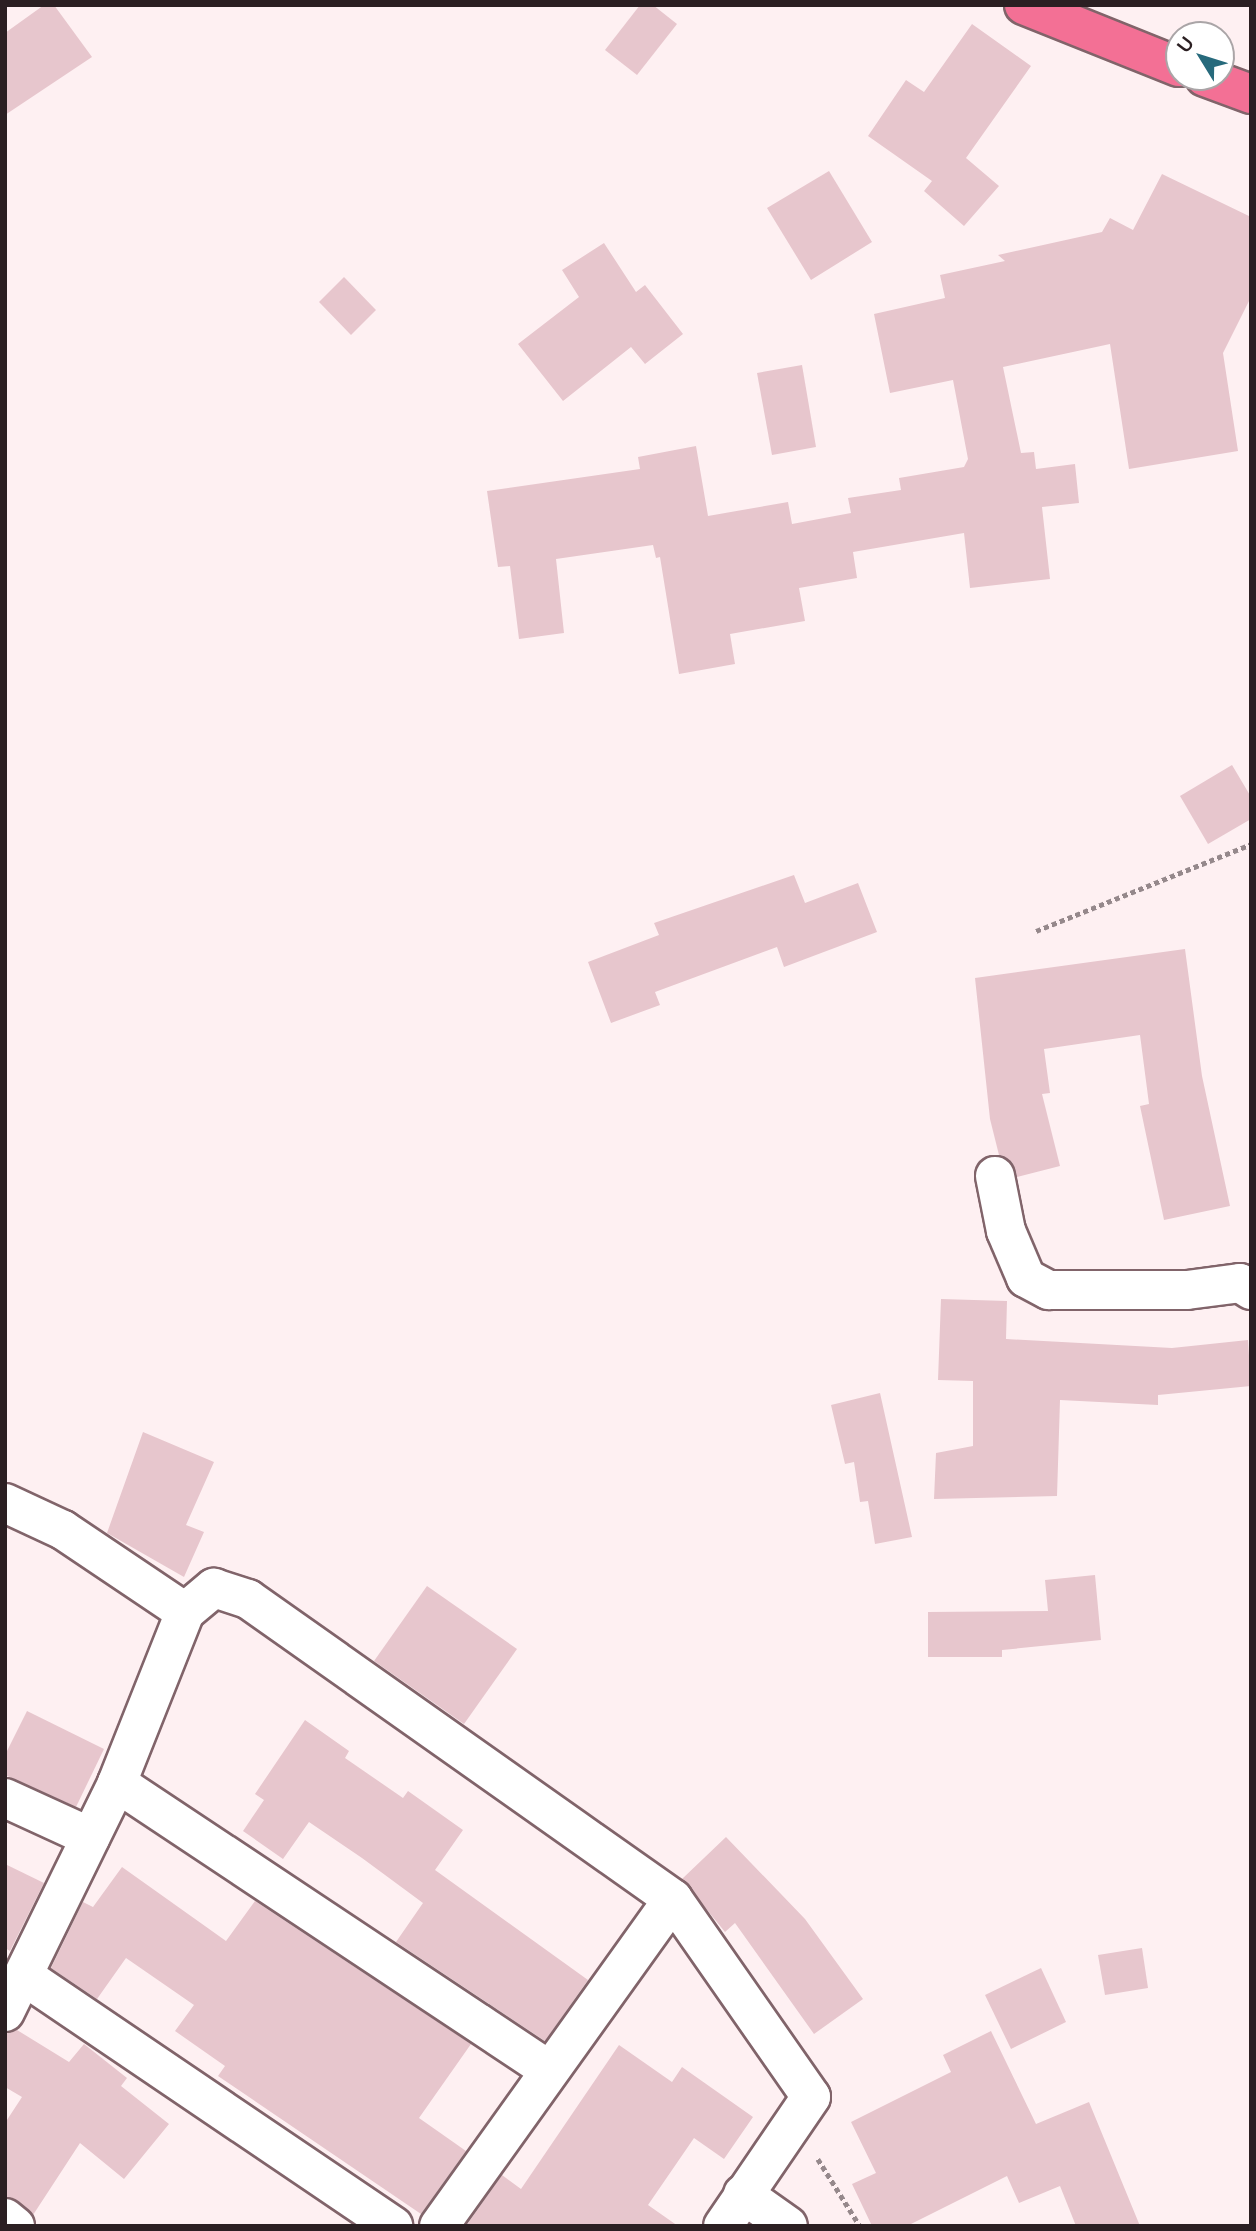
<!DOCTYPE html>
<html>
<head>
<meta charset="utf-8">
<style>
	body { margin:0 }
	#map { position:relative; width:1256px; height:2231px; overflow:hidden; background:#fef0f2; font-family:Mulish,sans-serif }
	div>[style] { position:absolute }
	.building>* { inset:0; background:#e7c6cd }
	.path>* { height:4.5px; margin-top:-2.25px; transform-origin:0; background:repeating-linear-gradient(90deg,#95888b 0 5px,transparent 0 8.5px) }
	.roads { filter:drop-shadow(2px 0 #81646a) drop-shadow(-2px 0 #81646a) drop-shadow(0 2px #81646a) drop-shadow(0 -2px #81646a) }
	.minor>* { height:38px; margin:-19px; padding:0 19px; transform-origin:19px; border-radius:19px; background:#fff }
	.highway>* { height:38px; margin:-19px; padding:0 19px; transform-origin:19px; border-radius:19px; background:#f37095 }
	span { translate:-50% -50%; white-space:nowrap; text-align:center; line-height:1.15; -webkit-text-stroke:6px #fff; paint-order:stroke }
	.frame { position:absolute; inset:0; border:7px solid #2b1f22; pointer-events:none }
	.north { position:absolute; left:1165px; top:21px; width:70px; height:70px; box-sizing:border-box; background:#fff; border:2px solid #aaa5a7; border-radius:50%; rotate:308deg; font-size:19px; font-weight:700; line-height:28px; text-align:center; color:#2b1f22 }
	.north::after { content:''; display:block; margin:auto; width:24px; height:32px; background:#276a7c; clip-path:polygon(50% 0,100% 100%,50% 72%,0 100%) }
</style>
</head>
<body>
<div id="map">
	<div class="building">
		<i style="clip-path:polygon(44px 5px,54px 5px,92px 57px,5px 115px,5px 33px)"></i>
		<i style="clip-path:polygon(640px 5px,653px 5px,677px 24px,637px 75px,605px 50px)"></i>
		<i style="clip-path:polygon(972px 24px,1031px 66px,966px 158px,999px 186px,964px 226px,924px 191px,932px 181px,868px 136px,906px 80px,924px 92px)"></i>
		<i style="clip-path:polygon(829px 171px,872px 242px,811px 280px,767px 208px)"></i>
		<i style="clip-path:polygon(1162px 174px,1251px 217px,1251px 297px,1223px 353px,1238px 451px,1129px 469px,1110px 344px,1003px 367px,1021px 453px,1034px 452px,1036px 469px,1075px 464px,1079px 503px,1042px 507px,1050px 579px,970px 588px,964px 533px,853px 552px,857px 578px,799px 588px,805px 621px,730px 634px,735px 664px,679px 674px,660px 557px,656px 558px,653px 545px,556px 559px,564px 633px,519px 639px,510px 566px,498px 567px,487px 491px,640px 469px,638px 457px,696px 446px,708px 516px,788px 502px,792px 524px,851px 513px,848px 498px,901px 490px,899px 478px,964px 467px,968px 459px,953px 380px,890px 393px,874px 314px,945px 298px,940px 275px,1005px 261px,998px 255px,1102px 232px,1110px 218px,1133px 230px)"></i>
		<i style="clip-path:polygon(604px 243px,636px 292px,645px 285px,683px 334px,645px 364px,631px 347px,563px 401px,518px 344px,579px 297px,562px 270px)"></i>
		<i style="clip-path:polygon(344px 277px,376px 310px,351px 335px,319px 302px)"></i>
		<i style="clip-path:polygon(802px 365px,816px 447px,772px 455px,757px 373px)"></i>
		<i style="clip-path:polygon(1232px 765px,1251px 797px,1251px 819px,1208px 844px,1180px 796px)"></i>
		<i style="clip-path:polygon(794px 875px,805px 903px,858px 883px,877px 932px,784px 967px,777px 947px,655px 992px,660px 1005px,611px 1023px,588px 962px,659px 935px,654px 923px)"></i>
		<i style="clip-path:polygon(1185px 949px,1202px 1076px,1230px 1206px,1164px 1220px,1140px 1106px,1149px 1104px,1140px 1035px,1044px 1049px,1050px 1093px,1042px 1094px,1060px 1166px,1017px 1177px,1012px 1162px,999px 1155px,990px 1119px,975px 978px)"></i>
		<i style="clip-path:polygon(941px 1299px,1007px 1301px,1006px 1339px,1172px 1348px,1248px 1340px,1251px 1386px,1158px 1395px,1158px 1405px,1060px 1400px,1057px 1496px,934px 1499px,936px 1453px,973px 1446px,973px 1381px,938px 1380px)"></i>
		<i style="clip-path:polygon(880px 1393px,912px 1537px,875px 1544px,868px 1501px,860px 1502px,854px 1462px,845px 1464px,831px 1405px)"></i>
		<i style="clip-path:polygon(143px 1432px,214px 1462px,186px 1525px,204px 1532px,184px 1577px,107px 1533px)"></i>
		<i style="clip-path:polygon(1095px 1575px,1101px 1640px,1002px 1650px,1002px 1657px,928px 1657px,928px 1612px,1048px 1611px,1045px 1580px)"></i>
		<i style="clip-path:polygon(427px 1586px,517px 1649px,464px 1724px,374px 1661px)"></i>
		<i style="clip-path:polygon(27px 1711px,104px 1749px,76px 1807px,5px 1775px,5px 1755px)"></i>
		<i style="clip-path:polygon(305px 1720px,349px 1751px,345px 1758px,403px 1798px,408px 1791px,463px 1830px,435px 1870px,588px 1980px,545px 2041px,396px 1942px,423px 1903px,362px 1858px,309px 1822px,283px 1859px,243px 1831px,264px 1800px,255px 1794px)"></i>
		<i style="clip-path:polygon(726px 1837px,805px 1919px,863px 1999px,814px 2034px,735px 1923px,725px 1932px,682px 1879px)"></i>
		<i style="clip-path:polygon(5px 1864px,44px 1883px,10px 1951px,5px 1948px)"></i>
		<i style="clip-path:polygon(122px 1867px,226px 1941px,255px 1901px,471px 2044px,419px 2118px,466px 2151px,421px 2214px,218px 2076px,225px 2066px,175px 2031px,194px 2005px,126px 1958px,97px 1999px,51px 1968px,83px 1902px,93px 1907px)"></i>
		<i style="clip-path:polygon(1142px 1948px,1148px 1988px,1105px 1995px,1098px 1955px)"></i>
		<i style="clip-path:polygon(1041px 1968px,1066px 2022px,1011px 2049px,985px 1995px)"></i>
		<i style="clip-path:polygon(17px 2030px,69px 2062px,84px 2044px,127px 2078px,121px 2086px,169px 2124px,124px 2179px,80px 2143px,33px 2215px,5px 2196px,5px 2123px,22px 2097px,5px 2087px,5px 2034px)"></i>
		<i style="clip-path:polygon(991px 2031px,1036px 2124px,1089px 2102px,1140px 2226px,1076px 2226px,1060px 2186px,1019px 2203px,1007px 2176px,907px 2226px,872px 2226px,852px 2184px,876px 2173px,851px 2122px,951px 2072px,943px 2055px)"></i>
		<i style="clip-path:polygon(619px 2045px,672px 2082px,682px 2067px,753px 2117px,724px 2159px,694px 2138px,648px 2205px,678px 2226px,466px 2226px,502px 2175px,521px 2189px)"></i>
	</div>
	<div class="path">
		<i style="left:1036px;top:931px;width:232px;rotate:-22deg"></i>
		<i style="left:818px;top:2159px;width:79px;rotate:57.9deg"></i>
	</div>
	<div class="roads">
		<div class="minor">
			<i style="left:995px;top:1176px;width:56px;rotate:78.7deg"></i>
			<i style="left:1006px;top:1231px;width:51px;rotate:66.9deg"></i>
			<i style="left:1026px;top:1278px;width:26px;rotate:28deg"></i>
			<i style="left:1049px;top:1290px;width:138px"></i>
			<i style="left:1187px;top:1290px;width:53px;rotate:-7.5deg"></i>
			<i style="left:1240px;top:1283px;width:13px;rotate:32deg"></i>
			<i style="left:5px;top:1503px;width:64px;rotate:25deg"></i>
			<i style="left:63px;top:1530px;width:147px;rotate:33.9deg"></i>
			<i style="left:117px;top:1783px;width:519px;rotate:33.6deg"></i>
			<i style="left:5px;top:1798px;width:94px;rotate:24.6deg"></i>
			<i style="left:24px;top:1976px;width:446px;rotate:34.1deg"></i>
			<i style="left:5px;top:2012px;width:255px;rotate:-63.9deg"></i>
			<i style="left:117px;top:1783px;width:184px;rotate:-68.3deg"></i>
			<i style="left:185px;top:1612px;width:38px;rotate:-40deg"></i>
			<i style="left:214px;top:1588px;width:36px;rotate:18deg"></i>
			<i style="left:248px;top:1599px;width:520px;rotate:35.22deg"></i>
			<i style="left:673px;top:1899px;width:241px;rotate:55.1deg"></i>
			<i style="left:811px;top:2097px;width:156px;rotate:124.3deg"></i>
			<i style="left:743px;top:2194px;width:55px;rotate:35.4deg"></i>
			<i style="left:5px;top:2218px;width:13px;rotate:39deg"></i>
			<i style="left:439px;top:2226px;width:402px;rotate:-54.4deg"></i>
		</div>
		<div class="highway">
			<i style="left:1024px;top:5px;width:167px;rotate:21.8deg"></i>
			<i style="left:1205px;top:77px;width:49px;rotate:20.3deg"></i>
		</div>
	</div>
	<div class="frame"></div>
	<div class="north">U</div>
</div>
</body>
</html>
